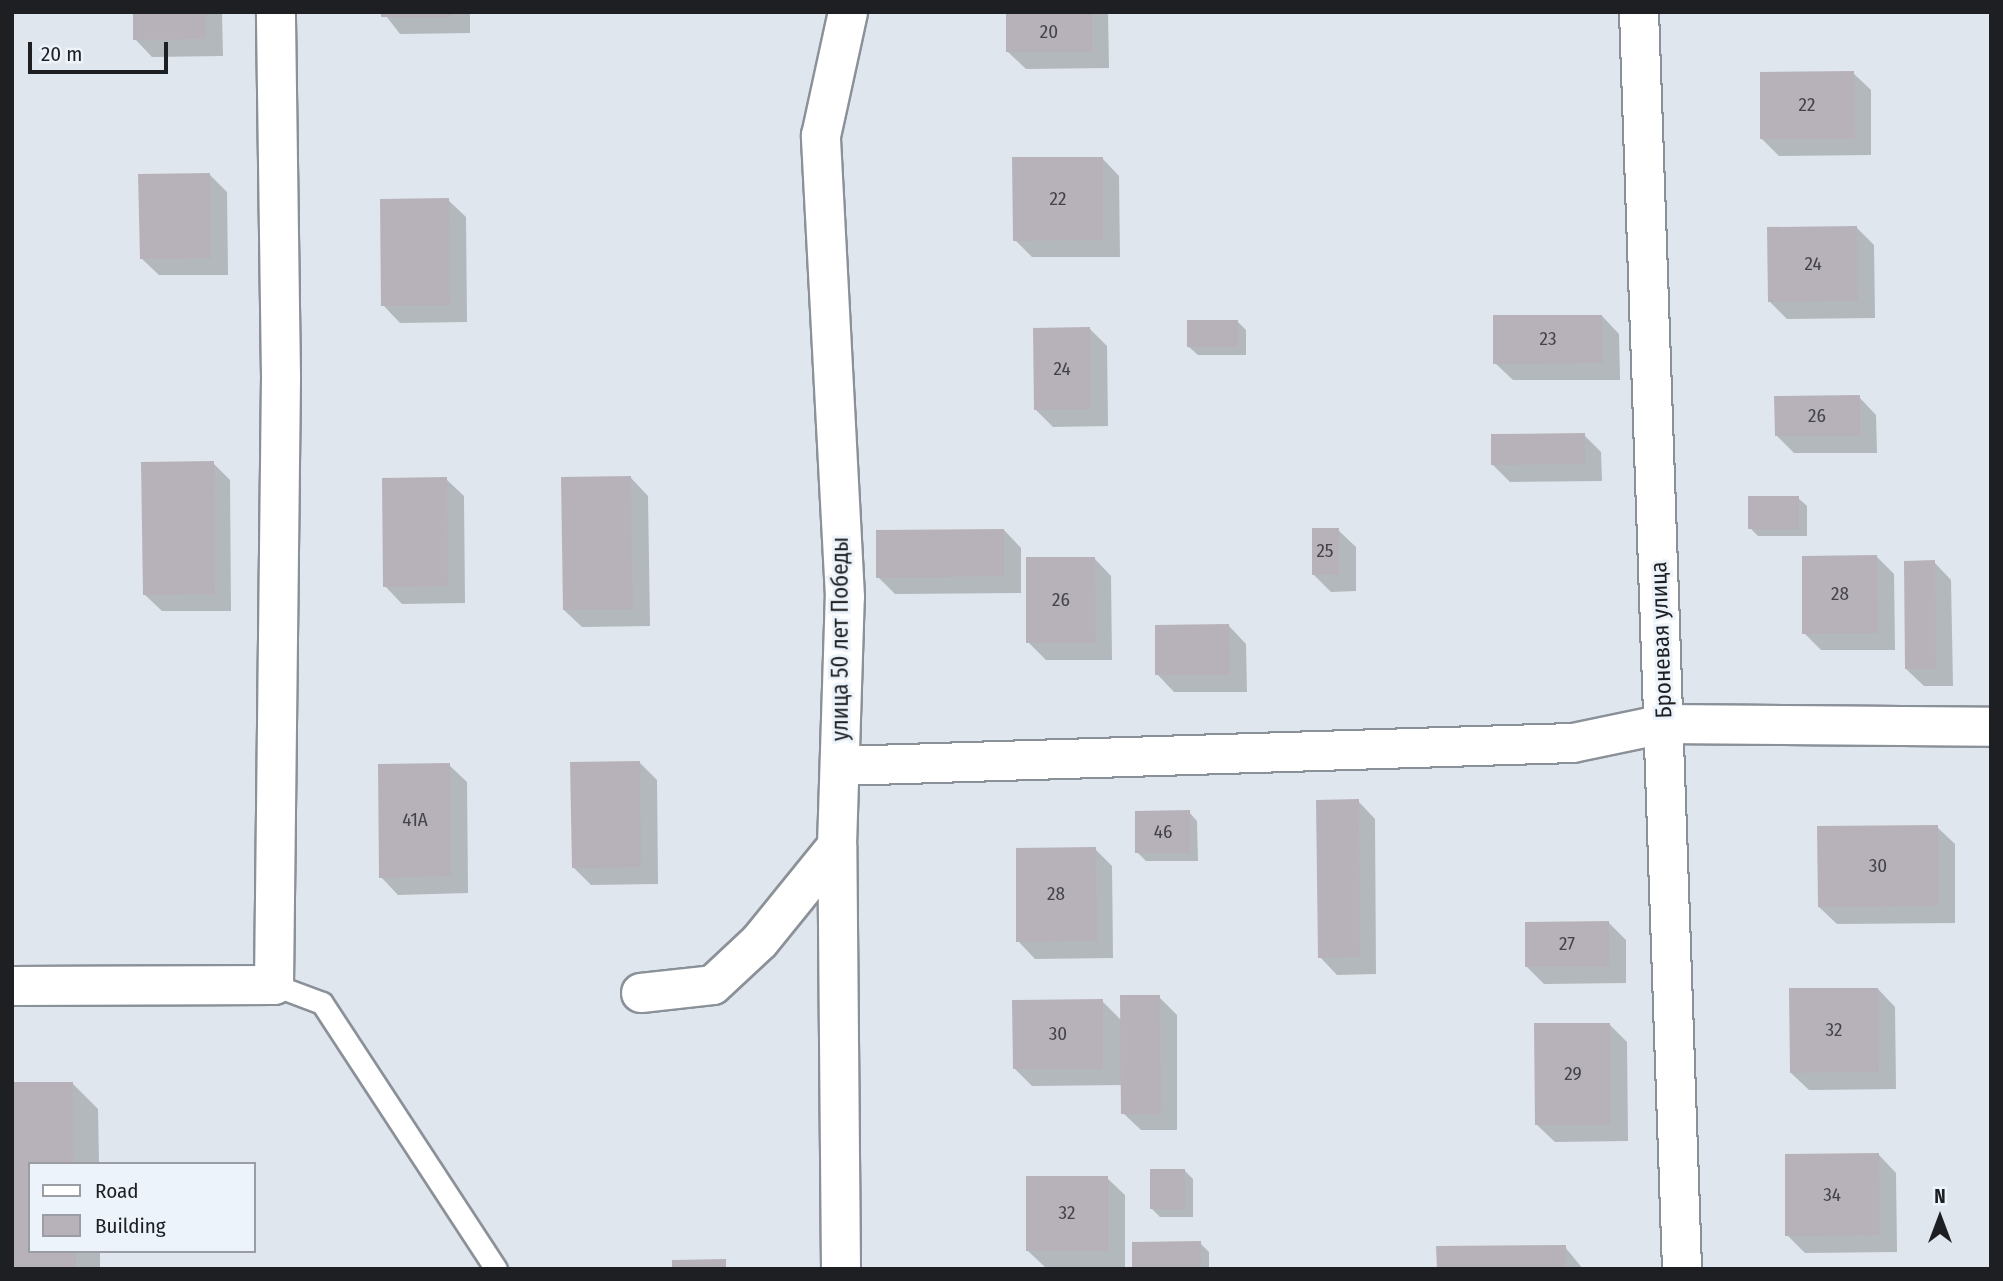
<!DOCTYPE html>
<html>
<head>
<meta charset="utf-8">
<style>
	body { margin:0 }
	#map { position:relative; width:2003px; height:1281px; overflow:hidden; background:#e0e6ed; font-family:"Fira Sans Condensed",sans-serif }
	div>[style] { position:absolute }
	.shadow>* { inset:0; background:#0003 }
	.building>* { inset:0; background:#b7b2ba }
	.roads { filter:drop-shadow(2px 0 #8b9198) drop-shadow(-2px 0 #8b9198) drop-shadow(0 2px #8b9198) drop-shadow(0 -2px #8b9198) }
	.service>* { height:21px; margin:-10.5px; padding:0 10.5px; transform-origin:10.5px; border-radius:10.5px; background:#fff }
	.minor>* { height:38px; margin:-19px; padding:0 19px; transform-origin:19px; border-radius:19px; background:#fff }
	.tertiary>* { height:38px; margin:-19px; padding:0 19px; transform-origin:19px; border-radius:19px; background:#fff }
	span { translate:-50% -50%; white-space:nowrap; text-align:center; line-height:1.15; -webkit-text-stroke:6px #edf3fb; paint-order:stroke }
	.number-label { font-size:19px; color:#444448 }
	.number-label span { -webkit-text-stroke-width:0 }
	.street-label { font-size:23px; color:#1d1f22 }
	.frame { position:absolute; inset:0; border:14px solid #1d1f22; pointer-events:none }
	.legend { position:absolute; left:28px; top:1162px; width:228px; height:91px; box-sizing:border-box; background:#edf3fb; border:2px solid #9a9ea4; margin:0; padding:9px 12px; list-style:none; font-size:21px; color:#1d1f22 }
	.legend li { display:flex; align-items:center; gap:14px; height:35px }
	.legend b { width:35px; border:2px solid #9a9ea4 }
	.north { position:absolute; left:1905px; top:1183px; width:70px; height:70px; -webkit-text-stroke:5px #edf3fb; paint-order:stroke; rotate:0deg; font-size:19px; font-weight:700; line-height:28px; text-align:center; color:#1d1f22 }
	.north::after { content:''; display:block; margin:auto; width:24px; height:32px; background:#1d1f22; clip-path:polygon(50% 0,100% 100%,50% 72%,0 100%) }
	.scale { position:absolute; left:28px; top:42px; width:140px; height:32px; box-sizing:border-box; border:4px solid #1d1f22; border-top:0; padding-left:9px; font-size:21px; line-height:24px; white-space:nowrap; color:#1d1f22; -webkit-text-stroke:5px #edf3fb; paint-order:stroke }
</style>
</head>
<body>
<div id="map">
	<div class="shadow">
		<i style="clip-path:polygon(134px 12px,222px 12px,223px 56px,152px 57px,135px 39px)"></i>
		<i style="clip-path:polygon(383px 12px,470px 12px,470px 33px,400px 34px)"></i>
		<i style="clip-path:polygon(1008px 12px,1108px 12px,1109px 68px,1026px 69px,1008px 52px)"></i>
		<i style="clip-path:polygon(1853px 73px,1871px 90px,1871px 155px,1779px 156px,1762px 139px)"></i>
		<i style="clip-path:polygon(1102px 158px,1119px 176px,1120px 257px,1032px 257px,1015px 240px)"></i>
		<i style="clip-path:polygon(210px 175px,227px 192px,228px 275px,159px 275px,141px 258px)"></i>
		<i style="clip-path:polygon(448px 200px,466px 217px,467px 322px,400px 323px,383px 305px)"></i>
		<i style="clip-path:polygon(1857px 228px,1874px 245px,1875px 318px,1787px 319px,1769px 301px)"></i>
		<i style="clip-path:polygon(1602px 316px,1619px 334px,1620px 380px,1513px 380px,1495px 363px)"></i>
		<i style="clip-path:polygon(1238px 322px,1246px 330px,1246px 355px,1198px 355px,1189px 347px)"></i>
		<i style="clip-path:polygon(1090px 329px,1107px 346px,1108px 426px,1053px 427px,1036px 410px)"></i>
		<i style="clip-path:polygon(1859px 397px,1876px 415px,1877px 453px,1794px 453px,1776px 435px)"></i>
		<i style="clip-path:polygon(1584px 435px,1601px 452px,1602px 481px,1510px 482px,1492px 464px)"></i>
		<i style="clip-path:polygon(213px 463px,230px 480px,231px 611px,162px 611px,144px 594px)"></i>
		<i style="clip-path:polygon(631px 478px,648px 496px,650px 626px,582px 627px,564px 610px)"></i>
		<i style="clip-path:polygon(446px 479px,464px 496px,465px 603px,402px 604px,385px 586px)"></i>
		<i style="clip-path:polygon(1798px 498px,1807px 506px,1807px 536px,1758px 536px,1750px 528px)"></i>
		<i style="clip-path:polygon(1004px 530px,1021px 548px,1021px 593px,895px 594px,878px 577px)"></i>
		<i style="clip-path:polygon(1338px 530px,1356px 547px,1356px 591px,1331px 592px,1314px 575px)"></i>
		<i style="clip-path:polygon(1877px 557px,1894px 574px,1895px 650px,1821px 650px,1804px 633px)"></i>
		<i style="clip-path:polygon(1094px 558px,1111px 576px,1112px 660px,1046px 660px,1028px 642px)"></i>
		<i style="clip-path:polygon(1934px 562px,1951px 580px,1953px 686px,1924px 686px,1906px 669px)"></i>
		<i style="clip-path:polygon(1229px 626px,1246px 644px,1247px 692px,1174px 692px,1157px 674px)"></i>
		<i style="clip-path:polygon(640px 763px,657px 780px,658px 884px,591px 885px,573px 867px)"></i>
		<i style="clip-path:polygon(449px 765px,467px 782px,468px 893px,398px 895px,381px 877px)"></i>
		<i style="clip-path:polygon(1358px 801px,1375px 819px,1376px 974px,1337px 975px,1320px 957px)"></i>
		<i style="clip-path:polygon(1189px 812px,1197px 821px,1198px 861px,1146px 861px,1137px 852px)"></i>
		<i style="clip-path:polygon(1937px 827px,1955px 844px,1955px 923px,1837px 924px,1819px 907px)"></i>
		<i style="clip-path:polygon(1095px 849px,1112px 866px,1113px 958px,1035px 959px,1018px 941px)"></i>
		<i style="clip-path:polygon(1608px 922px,1626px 940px,1626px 983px,1544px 984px,1527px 967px)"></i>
		<i style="clip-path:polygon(1878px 989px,1895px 1007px,1896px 1089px,1809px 1090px,1791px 1073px)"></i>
		<i style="clip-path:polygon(1159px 997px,1177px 1015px,1177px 1130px,1141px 1130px,1123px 1113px,1123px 1085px,1032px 1086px,1015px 1069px,1102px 1001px,1122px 1021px)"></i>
		<i style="clip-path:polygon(1609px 1024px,1627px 1042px,1628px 1141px,1555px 1142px,1537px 1125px)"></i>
		<i style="clip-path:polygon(12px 1084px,73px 1084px,98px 1109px,99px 1164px,30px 1164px,30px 1251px,100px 1251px,100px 1269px,12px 1269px)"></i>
		<i style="clip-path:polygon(1879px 1155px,1896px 1173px,1897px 1252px,1805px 1253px,1787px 1235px)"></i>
		<i style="clip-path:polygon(1185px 1171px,1193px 1179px,1193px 1217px,1160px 1217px,1152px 1209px)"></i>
		<i style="clip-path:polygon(1107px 1178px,1125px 1195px,1125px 1267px,1046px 1268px,1028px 1251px)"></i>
		<i style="clip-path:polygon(1200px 1243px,1209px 1252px,1209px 1269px,1134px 1269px)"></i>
		<i style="clip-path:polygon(1565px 1247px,1583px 1269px,1438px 1269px)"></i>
	</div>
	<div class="building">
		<i style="clip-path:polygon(133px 12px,206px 12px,206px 39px,133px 40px)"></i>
		<i style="clip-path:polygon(381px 12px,453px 12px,453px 17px,381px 17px)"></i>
		<i style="clip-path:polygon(1006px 12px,1092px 12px,1092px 52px,1006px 52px)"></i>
		<i style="clip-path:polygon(1854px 71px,1855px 139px,1760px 139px,1760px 72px)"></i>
		<i style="clip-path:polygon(1012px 157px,1103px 157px,1103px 240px,1013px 241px)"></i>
		<i style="clip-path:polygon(210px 173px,211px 258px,140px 259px,138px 174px)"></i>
		<i style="clip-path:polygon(449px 198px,450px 305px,381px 306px,380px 199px)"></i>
		<i style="clip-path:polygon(1857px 226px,1858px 301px,1768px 302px,1767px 227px)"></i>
		<i style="clip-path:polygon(1493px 315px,1602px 315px,1603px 363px,1493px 364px)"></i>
		<i style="clip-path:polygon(1187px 320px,1238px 320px,1238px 347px,1187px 347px)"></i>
		<i style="clip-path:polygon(1090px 327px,1091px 409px,1034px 410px,1033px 328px)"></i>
		<i style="clip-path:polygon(1860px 395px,1860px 436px,1775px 436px,1774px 396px)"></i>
		<i style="clip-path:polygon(1585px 433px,1585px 464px,1491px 465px,1491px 434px)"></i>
		<i style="clip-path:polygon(214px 461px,215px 594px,143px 595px,141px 462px)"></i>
		<i style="clip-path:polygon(631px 476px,633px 609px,563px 610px,561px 477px)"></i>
		<i style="clip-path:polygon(447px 477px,448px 586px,383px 587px,382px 478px)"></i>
		<i style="clip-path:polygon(1748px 496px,1799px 496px,1799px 529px,1748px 529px)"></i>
		<i style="clip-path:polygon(1312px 528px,1339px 528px,1339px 574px,1312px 575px)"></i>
		<i style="clip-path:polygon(1004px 529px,1004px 576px,876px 578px,876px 530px)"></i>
		<i style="clip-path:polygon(1877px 555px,1878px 633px,1802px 634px,1802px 556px)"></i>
		<i style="clip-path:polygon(1026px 557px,1095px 557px,1096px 643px,1026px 643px)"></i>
		<i style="clip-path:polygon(1935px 560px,1936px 669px,1905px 669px,1904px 561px)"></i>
		<i style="clip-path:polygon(1229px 624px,1230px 675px,1155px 675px,1155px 625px)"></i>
		<i style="clip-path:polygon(640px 761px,641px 867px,572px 868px,570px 762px)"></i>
		<i style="clip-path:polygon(450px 763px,451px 876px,379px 878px,378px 764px)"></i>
		<i style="clip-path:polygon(1359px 799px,1360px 957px,1318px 958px,1316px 800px)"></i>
		<i style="clip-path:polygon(1190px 810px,1190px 853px,1135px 853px,1135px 811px)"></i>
		<i style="clip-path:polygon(1938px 825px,1938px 906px,1818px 907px,1817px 826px)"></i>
		<i style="clip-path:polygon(1096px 847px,1097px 941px,1016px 942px,1016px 848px)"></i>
		<i style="clip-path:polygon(1609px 921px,1609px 967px,1525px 967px,1525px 922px)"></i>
		<i style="clip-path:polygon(1789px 988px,1878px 988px,1879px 1072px,1790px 1073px)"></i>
		<i style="clip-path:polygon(1120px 995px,1160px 995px,1161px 1114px,1121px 1114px)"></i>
		<i style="clip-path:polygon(1103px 999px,1103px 1069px,1013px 1069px,1012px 1000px)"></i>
		<i style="clip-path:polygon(1534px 1023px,1610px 1023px,1611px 1125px,1535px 1125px)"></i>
		<i style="clip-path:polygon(12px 1082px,73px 1082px,74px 1164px,30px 1164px,30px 1251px,76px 1251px,76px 1269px,12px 1269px)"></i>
		<i style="clip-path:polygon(1879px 1153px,1880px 1235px,1785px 1236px,1785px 1154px)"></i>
		<i style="clip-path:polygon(1150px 1169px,1185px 1169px,1185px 1209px,1150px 1209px)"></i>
		<i style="clip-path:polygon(1026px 1176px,1108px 1176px,1108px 1251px,1026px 1251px)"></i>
		<i style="clip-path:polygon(1201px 1241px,1201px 1269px,1132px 1269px,1132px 1242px)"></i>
		<i style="clip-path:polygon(1566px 1245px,1566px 1269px,1437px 1269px,1436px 1246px)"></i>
		<i style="clip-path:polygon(726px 1259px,726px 1269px,672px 1269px,672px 1260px)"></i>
	</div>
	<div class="roads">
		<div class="service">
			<i style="left:274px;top:985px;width:51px;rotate:20.6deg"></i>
			<i style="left:322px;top:1003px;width:318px;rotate:56.8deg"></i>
		</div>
		<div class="minor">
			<i style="left:1639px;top:12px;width:1258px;rotate:88.04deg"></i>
			<i style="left:12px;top:986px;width:262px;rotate:-0.2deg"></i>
			<i style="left:274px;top:985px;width:608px;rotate:-89.34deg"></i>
			<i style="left:281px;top:377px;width:365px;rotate:-90.8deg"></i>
			<i style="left:641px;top:993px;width:72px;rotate:-6.3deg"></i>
			<i style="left:713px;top:985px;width:64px;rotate:-43.1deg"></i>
			<i style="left:760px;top:941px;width:122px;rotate:-51deg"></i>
			<i style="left:841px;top:1269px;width:423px;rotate:-90.5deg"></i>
			<i style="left:837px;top:846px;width:249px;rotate:-88.2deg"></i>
			<i style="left:845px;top:597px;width:462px;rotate:-93deg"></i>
			<i style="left:821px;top:136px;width:127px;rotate:-77.7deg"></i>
		</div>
		<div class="tertiary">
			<i style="left:841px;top:766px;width:732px;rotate:-1.8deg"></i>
			<i style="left:1573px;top:743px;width:93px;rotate:-11.8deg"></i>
			<i style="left:1664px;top:724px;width:327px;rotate:0.5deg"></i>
		</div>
	</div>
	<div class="number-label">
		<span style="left:1049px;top:32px">20</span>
		<span style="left:1807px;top:105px">22</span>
		<span style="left:1058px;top:199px">22</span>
		<span style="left:1813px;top:264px">24</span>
		<span style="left:1548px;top:339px">23</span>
		<span style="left:1062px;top:369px">24</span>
		<span style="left:1817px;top:416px">26</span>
		<span style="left:1325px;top:551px">25</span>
		<span style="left:1840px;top:594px">28</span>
		<span style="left:1061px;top:600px">26</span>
		<span style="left:415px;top:820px">41А</span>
		<span style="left:1163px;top:832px">46</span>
		<span style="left:1878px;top:866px">30</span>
		<span style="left:1056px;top:894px">28</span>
		<span style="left:1567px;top:944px">27</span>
		<span style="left:1834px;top:1030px">32</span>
		<span style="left:1058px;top:1034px">30</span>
		<span style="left:1573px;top:1074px">29</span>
		<span style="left:1832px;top:1195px">34</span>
		<span style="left:1067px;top:1213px">32</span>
	</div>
	<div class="street-label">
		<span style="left:840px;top:639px;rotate:-90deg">улица 50 лет Победы</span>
		<span style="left:1661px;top:640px;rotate:-92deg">Броневая улица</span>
	</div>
	<div class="frame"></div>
	<ul class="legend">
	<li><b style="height:9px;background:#fff"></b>Road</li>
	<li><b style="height:19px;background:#b7b2ba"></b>Building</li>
	</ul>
	<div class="north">N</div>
	<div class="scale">20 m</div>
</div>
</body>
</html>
